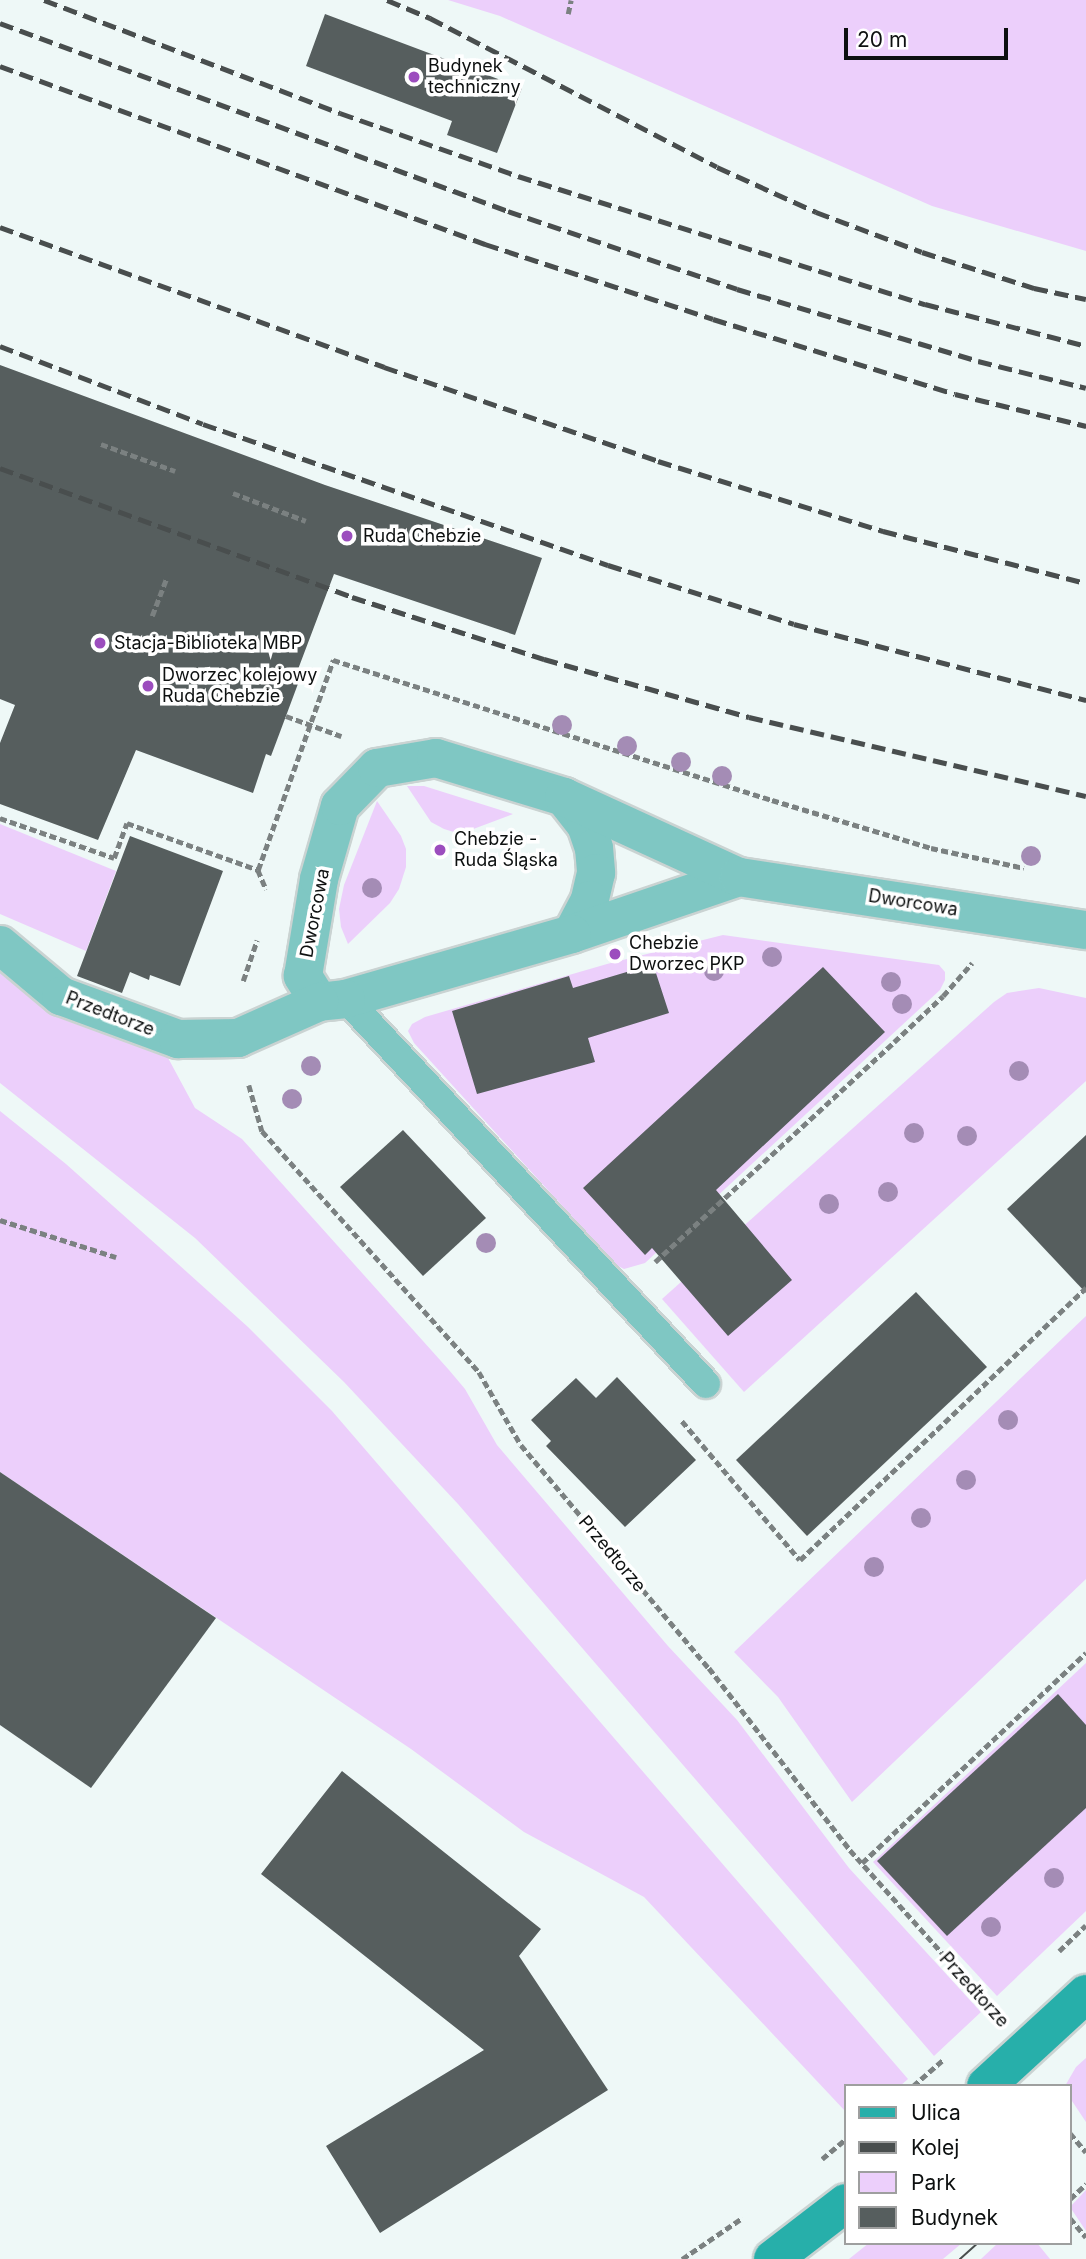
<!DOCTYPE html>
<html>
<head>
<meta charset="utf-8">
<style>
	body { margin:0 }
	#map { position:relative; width:1086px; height:2259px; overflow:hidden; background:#eef8f7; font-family:Inter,sans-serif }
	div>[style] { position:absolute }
	.green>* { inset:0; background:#eccffb }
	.building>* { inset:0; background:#565e5e }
	.path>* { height:4.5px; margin-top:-2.25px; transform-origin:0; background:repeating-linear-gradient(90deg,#7b8181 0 7px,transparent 0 10.5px) }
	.roads { filter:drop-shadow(2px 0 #cad3d2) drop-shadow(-2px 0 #cad3d2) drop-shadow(0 2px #cad3d2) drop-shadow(0 -2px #cad3d2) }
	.lane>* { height:28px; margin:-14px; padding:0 14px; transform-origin:14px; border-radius:14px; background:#7fc7c3 }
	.street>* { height:38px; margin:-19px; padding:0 19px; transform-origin:19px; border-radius:19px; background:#7fc7c3 }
	.secondary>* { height:38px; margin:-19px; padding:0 19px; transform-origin:19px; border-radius:19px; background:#27afaa }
	.tram>* { height:2px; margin:-1px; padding:0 1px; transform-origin:1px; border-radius:1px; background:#494e4e }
	.rail>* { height:5px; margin-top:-2.5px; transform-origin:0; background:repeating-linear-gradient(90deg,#494e4e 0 14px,transparent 0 21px) }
	.trees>* { width:20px; height:20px; margin:-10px; border-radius:50%; background:#a48cb5 }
	.dots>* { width:19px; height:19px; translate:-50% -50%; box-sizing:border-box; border:4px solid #fff; border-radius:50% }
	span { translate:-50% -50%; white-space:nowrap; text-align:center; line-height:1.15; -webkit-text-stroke:7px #fff; paint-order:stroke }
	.poi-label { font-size:18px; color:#0d1010 }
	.left { translate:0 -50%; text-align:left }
	.street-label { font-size:18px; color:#0d1010 }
	.legend { position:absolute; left:844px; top:2084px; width:228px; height:161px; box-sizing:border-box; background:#fff; border:2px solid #9e9f9f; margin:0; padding:9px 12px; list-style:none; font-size:21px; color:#0d1010 }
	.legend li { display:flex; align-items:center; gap:14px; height:35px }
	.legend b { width:35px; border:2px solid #9e9f9f }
	.scale { position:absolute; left:844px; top:28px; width:164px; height:32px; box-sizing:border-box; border:4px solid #0d1010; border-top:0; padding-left:9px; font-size:21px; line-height:24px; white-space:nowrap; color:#0d1010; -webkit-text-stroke:5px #fff; paint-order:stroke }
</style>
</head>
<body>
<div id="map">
	<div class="green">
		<i style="clip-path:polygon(448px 0,1086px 0,1086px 251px,932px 206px,500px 16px)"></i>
		<i style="clip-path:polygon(407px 786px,424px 786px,513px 814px,468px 831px,457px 833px,444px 829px,431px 822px)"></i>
		<i style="clip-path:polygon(377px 801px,401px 836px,406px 849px,406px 867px,399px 889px,390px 903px,348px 944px,341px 927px,339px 909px,344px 885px)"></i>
		<i style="clip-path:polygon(0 824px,116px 871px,86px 951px,0 914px)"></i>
		<i style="clip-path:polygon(723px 935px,939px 965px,945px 972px,945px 980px,940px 990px,645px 1263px,624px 1269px,616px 1265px,414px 1043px,408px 1031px,412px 1024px,425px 1017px,607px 964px)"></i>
		<i style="clip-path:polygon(0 970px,45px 1007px,167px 1056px,195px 1108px,242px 1139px,449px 1370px,465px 1389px,497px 1445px,668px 1646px,737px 1720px,849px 1868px,981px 2012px,934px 2056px,458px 1504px,344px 1382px,195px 1238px,0 1083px)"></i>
		<i style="clip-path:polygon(1039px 988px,1086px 998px,1086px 1081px,744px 1392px,662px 1299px,994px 1002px,1007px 993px)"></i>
		<i style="clip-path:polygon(0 1111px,66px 1164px,168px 1255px,248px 1327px,332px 1411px,908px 2079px,900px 2086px,846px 2086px,846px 2112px,644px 1897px,524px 1832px,411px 1749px,0 1472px)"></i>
		<i style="clip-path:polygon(1086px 1316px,1086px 1579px,852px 1802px,778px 1697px,734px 1652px)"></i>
		<i style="clip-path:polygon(1086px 1663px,1086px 1911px,997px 1996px,873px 1862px)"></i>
		<i style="clip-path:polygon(1086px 2058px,1086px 2122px,1070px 2098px,1070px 2086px,1065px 2086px,1076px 2067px)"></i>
		<i style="clip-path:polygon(1086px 2190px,1086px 2231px,1070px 2207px)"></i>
		<i style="clip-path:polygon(869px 2243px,962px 2243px,943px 2259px,849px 2259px)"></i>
		<i style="clip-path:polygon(998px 2243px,1037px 2243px,1050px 2259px,981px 2259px)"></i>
	</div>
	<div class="building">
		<i style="clip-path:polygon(325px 14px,522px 88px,497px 153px,447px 135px,452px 121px,306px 66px)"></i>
		<i style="clip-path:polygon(0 365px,325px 485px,542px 558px,515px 635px,334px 574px,297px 672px,302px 673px,286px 716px,271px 756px,266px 754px,253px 793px,136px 750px,98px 840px,0 804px,0 743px,15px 705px,0 699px)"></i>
		<i style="clip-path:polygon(130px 836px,223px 871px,180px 986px,150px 975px,149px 980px,130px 972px,122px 993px,77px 976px)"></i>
		<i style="clip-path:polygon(654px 967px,669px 1013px,588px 1038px,595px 1062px,477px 1094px,452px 1011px,569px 976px,573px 988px,630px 971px,630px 974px)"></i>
		<i style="clip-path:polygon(823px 967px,885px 1032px,716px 1190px,792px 1280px,728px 1336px,652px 1248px,645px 1255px,583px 1188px)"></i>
		<i style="clip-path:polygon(403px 1130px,486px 1218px,423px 1276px,340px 1187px)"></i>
		<i style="clip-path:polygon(1086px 1135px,1086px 1293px,1007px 1209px)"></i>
		<i style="clip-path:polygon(916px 1292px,987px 1367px,807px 1536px,736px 1460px)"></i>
		<i style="clip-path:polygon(617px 1377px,696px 1460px,625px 1527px,546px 1446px,551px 1441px,531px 1420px,576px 1378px,596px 1398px)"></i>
		<i style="clip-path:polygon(0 1472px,216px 1618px,91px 1788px,0 1725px)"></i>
		<i style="clip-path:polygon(1058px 1694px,1086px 1725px,1086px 1808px,947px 1936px,877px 1861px)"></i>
		<i style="clip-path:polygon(342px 1771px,541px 1929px,519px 1956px,608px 2090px,380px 2233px,326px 2146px,484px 2050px,261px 1874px)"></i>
	</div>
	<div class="path">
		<i style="left:568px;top:14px;width:14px;rotate:-78deg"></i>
		<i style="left:101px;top:444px;width:79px;rotate:20deg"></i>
		<i style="left:233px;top:493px;width:78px;rotate:21deg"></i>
		<i style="left:152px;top:616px;width:39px;rotate:-69deg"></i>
		<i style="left:286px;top:716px;width:59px;rotate:20deg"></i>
		<i style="left:0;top:818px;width:121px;rotate:19.3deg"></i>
		<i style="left:114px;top:858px;width:37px;rotate:-70deg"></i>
		<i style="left:127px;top:823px;width:139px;rotate:19.7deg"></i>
		<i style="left:258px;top:870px;width:223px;rotate:-70.3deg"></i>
		<i style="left:333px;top:660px;width:461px;rotate:17.7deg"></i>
		<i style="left:772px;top:800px;width:166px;rotate:16.8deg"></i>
		<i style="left:931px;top:848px;width:95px;rotate:12.1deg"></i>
		<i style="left:258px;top:870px;width:21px;rotate:67deg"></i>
		<i style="left:243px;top:981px;width:43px;rotate:-71.1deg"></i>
		<i style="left:249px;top:1085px;width:48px;rotate:74.2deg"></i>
		<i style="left:262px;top:1131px;width:324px;rotate:48deg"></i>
		<i style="left:479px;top:1372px;width:84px;rotate:60.1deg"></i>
		<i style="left:521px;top:1445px;width:292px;rotate:49.9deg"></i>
		<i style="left:709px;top:1668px;width:230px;rotate:52.2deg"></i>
		<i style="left:850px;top:1850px;width:216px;rotate:48.2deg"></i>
		<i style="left:0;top:1220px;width:122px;rotate:17.7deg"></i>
		<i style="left:655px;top:1262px;width:325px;rotate:-42.6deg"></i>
		<i style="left:894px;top:1042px;width:67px;rotate:-43.2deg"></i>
		<i style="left:943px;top:996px;width:44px;rotate:-48.7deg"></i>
		<i style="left:682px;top:1421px;width:182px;rotate:49.7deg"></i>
		<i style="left:800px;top:1560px;width:395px;rotate:-43.6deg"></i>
		<i style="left:862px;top:1863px;width:307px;rotate:-43.2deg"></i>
		<i style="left:1059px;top:1951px;width:37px;rotate:-44deg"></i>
		<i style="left:913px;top:2086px;width:40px;rotate:-41deg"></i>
		<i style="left:1070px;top:2133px;width:25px;rotate:50deg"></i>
		<i style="left:822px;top:2159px;width:31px;rotate:-40deg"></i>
		<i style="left:1070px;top:2199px;width:22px;rotate:-43deg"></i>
		<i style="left:1070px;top:2218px;width:25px;rotate:50deg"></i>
		<i style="left:682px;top:2259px;width:73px;rotate:-34.3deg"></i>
	</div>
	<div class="roads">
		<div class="lane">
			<i style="left:346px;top:999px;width:527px;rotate:46.92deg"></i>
		</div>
		<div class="street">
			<i style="left:564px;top:797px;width:36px;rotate:52deg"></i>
			<i style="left:586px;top:825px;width:24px;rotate:71deg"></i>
			<i style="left:594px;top:848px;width:25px;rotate:85deg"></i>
			<i style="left:596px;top:873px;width:28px;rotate:103deg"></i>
			<i style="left:590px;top:900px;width:38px;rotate:118deg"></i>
			<i style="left:739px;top:877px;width:176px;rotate:161.2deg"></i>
			<i style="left:572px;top:934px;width:235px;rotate:164deg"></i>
			<i style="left:346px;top:999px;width:27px;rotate:174deg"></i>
			<i style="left:319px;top:1002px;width:31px;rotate:-122deg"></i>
			<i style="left:303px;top:976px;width:98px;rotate:-80.6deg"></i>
			<i style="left:319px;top:879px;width:76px;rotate:-74deg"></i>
			<i style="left:340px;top:806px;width:53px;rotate:-45.8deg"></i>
			<i style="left:377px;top:768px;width:60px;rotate:-9.6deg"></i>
			<i style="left:436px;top:758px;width:134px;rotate:16.9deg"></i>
			<i style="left:564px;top:797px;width:192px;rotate:24.6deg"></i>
			<i style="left:739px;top:877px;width:351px;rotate:8.7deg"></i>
			<i style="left:0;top:945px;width:80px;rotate:39.9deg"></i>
			<i style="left:61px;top:996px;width:125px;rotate:20.2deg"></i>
			<i style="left:178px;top:1039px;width:60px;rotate:-1deg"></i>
			<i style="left:238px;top:1038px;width:89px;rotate:-24deg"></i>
		</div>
		<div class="secondary">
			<i style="left:986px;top:2086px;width:136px;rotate:-42.6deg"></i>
			<i style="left:773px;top:2259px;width:92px;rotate:-37.5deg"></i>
		</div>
	</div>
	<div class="tram">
		<i style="left:960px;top:2259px;width:24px;rotate:-42deg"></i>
	</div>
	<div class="rail">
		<i style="left:44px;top:0;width:317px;rotate:20.9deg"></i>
		<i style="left:340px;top:113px;width:189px;rotate:19.5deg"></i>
		<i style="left:518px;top:176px;width:427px;rotate:17.5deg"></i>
		<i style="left:925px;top:304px;width:166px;rotate:14.6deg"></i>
		<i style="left:387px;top:0;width:47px;rotate:22.7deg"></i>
		<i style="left:430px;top:18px;width:323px;rotate:27.4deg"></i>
		<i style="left:717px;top:167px;width:109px;rotate:24.4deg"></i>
		<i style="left:816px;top:212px;width:113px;rotate:20.7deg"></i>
		<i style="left:922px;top:252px;width:118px;rotate:17.8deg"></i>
		<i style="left:1034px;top:288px;width:53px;rotate:11.9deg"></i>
		<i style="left:0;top:23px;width:542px;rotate:20.31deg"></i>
		<i style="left:508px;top:211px;width:242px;rotate:18.8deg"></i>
		<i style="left:737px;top:289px;width:252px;rotate:16.6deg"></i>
		<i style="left:978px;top:361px;width:111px;rotate:14deg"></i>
		<i style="left:0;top:66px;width:517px;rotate:20.15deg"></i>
		<i style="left:485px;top:244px;width:240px;rotate:18.2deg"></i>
		<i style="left:713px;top:319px;width:253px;rotate:17.2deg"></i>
		<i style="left:955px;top:394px;width:135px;rotate:13.7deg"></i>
		<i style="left:0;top:227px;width:409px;rotate:20deg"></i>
		<i style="left:384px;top:367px;width:290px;rotate:18.9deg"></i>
		<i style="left:658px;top:461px;width:236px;rotate:17.3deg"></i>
		<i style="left:883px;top:531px;width:210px;rotate:14.4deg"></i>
		<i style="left:0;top:346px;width:217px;rotate:21deg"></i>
		<i style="left:203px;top:424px;width:429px;rotate:19.2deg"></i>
		<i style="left:608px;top:565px;width:195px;rotate:17.6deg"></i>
		<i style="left:794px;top:624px;width:302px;rotate:14.6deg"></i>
		<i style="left:0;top:468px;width:375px;rotate:20.1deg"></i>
		<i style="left:352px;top:597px;width:202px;rotate:17.9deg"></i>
		<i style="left:544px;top:659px;width:213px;rotate:15.8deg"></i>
		<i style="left:749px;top:717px;width:346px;rotate:13.2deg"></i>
	</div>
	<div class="trees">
		<i style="left:562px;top:725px"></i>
		<i style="left:627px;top:746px"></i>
		<i style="left:681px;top:762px"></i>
		<i style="left:722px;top:776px"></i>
		<i style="left:1031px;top:856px"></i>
		<i style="left:372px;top:888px"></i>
		<i style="left:772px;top:957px"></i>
		<i style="left:714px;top:971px"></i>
		<i style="left:891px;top:982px"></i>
		<i style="left:902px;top:1004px"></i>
		<i style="left:311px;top:1066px"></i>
		<i style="left:1019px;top:1071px"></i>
		<i style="left:292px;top:1099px"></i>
		<i style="left:914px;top:1133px"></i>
		<i style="left:967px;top:1136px"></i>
		<i style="left:888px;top:1192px"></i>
		<i style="left:829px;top:1204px"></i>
		<i style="left:486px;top:1243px"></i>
		<i style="left:1008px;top:1420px"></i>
		<i style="left:966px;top:1480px"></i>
		<i style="left:921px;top:1518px"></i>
		<i style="left:874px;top:1567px"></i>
		<i style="left:1054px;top:1878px"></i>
		<i style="left:991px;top:1927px"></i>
	</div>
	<div class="dots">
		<i style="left:414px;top:77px;background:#9c4dbe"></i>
		<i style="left:347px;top:536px;background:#9c4dbe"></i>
		<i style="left:100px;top:643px;background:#9c4dbe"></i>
		<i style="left:148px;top:686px;background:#9c4dbe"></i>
		<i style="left:440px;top:850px;background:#9c4dbe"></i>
		<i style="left:615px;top:954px;background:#9c4dbe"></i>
	</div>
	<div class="poi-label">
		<span class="left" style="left:428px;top:77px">Budynek<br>techniczny</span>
		<span class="left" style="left:363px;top:536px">Ruda Chebzie</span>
		<span class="left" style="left:114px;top:643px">Stacja-Biblioteka MBP</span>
		<span class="left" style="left:162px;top:686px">Dworzec kolejowy<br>Ruda Chebzie</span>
		<span class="left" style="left:454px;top:850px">Chebzie -<br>Ruda Śląska</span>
		<span class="left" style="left:629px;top:954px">Chebzie<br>Dworzec PKP</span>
	</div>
	<div class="street-label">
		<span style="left:913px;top:903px;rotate:9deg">Dworcowa</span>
		<span style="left:315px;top:913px;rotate:-79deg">Dworcowa</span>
		<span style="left:110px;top:1014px;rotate:21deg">Przedtorze</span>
		<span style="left:612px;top:1554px;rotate:50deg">Przedtorze</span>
		<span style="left:974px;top:1990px;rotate:48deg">Przedtorze</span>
	</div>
	<ul class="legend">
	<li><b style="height:9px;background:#27afaa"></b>Ulica</li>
	<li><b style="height:9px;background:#494e4e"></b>Kolej</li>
	<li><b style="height:19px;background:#eccffb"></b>Park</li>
	<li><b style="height:19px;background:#565e5e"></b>Budynek</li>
	</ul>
	<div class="scale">20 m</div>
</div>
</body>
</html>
